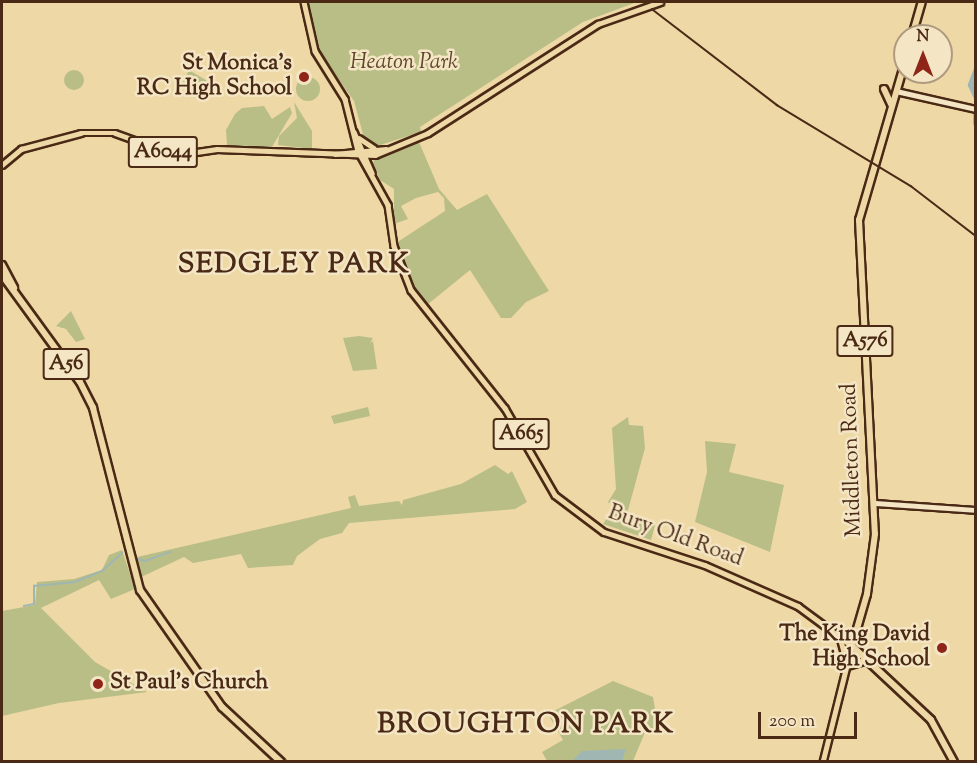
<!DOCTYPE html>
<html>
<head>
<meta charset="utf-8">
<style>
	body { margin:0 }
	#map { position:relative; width:977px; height:763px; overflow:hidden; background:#eed8a6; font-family:"Sorts Mill Goudy",serif }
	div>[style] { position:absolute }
	.green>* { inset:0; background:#b9be86 }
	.round { border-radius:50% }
	.water>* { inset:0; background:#9fb6b3 }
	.stream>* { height:1.5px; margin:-0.75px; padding:0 0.75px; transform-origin:0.75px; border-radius:0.75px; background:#9fb6b3 }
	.river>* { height:6px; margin:-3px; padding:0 3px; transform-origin:3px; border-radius:3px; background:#9fb6b3 }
	.roads { filter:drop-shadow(2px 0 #4a2915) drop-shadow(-2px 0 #4a2915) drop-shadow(0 2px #4a2915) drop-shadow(0 -2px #4a2915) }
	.secondary>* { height:4.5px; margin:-2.25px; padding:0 2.25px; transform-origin:2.25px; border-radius:2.25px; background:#f4e6c5 }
	.primary>* { height:4.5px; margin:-2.25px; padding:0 2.25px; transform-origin:2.25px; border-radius:2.25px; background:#eed8a6 }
	.highway>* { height:6px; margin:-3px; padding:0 3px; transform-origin:3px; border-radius:3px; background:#eed8a6 }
	.tram>* { height:1.5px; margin:-0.75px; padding:0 0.75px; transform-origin:0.75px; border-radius:0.75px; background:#4a2915 }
	.dots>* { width:16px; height:16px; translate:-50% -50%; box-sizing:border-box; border:3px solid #f4e6c5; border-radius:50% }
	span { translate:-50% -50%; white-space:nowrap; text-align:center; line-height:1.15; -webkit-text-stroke:5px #f4e6c5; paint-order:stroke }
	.shield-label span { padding:2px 4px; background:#f4e6c5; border:2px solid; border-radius:4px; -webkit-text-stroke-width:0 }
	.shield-label { font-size:21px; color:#4a2915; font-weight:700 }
	.poi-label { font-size:22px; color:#4a2915; font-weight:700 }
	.right { translate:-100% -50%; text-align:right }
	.left { translate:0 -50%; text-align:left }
	.park-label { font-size:22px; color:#60472c; font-style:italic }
	.street-label { font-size:22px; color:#4a2915 }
	.district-label { font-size:28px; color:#4a2915; font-weight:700; letter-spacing:1.5px }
	.frame { position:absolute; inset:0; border:3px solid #4a2915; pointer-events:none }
	.north { position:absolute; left:893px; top:24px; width:60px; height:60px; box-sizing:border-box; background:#f4e6c5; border:2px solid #b09a7f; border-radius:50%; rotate:0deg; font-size:16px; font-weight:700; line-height:24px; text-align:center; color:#4a2915 }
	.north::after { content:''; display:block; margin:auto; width:21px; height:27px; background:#8f2418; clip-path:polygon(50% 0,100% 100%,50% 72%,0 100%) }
	.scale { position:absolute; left:758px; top:712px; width:99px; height:27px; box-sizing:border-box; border:3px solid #4a2915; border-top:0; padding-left:8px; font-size:18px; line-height:21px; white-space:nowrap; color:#4a2915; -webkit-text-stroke:4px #f4e6c5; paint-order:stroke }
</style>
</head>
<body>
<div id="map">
	<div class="green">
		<i style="clip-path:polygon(308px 2px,637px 2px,583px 22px,420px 127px,421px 132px,377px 146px,364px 138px,354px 101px,320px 53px)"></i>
		<i class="round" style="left:64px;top:70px;width:20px;height:20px"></i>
		<i style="clip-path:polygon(189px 70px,214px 85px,204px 97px,181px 86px)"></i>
		<i class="round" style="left:296px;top:77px;width:24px;height:24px"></i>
		<i style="clip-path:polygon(294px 102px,312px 131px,312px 149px,278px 145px,279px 136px,297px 118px)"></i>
		<i style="clip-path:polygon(264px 106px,272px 119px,290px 107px,292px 113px,272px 147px,227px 145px,226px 130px,235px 114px,242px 108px)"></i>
		<i style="clip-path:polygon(419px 142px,439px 189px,457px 210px,487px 194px,549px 291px,526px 302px,511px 318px,501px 318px,470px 270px,427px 305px,411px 283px,396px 243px,445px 211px,444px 198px,438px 192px,416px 198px,401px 206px,408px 219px,394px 224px,394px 189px,380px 180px,373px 163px,375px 158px)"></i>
		<i style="clip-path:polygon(71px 311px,85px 339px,76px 342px,66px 329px,56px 326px)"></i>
		<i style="clip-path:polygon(359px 336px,373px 338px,370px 343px,373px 341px,377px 369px,353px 371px,343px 338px)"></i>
		<i style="clip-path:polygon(368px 407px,370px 416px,334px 424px,331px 416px)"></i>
		<i style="clip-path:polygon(628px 417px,629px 425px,643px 426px,645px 448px,627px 514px,655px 525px,651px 540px,603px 524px,614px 507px,608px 502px,616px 489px,612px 428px)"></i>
		<i style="clip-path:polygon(705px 441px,736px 444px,729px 472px,784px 485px,770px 552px,695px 522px,707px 472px)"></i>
		<i style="clip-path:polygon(495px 465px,508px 474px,512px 471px,527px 502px,515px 509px,349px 523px,342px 533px,320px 539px,297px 556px,293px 565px,248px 568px,241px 554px,193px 563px,184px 557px,139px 578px,133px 558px,351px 508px,348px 497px,355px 495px,359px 506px,399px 501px,402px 505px,403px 500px,461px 484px)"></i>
		<i style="clip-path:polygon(122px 550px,135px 589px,111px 599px,99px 580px,41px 608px,95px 662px,147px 692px,59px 703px,2px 716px,2px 611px,35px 605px,37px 582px,74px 579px,102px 570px,109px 555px)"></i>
		<i style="clip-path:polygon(613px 681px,653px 697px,658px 727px,646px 730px,633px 761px,547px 761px,542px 752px,563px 740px,548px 714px)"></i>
	</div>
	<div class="water">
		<i style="clip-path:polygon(626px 749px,622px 761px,572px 761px,582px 751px)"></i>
	</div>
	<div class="stream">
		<i style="left:134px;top:558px;width:11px;rotate:15deg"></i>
		<i style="left:145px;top:561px;width:27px;rotate:-20deg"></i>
		<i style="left:24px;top:606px;width:10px;rotate:-11deg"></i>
		<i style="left:34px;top:604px;width:18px;rotate:-90deg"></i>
		<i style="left:34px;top:586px;width:41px;rotate:-5.6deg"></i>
		<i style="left:75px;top:582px;width:29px;rotate:-22deg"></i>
		<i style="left:102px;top:571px;width:27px;rotate:-42deg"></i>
	</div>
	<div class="river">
		<i style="left:976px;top:71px;width:15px;rotate:110deg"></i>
		<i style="left:971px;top:85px;width:12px;rotate:66deg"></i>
		<i style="left:976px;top:109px;width:14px;rotate:90deg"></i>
	</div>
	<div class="roads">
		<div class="secondary">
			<i style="left:896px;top:91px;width:82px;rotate:12.7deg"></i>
			<i style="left:874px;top:503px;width:102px;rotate:3.9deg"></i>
		</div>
		<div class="primary">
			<i style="left:304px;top:2px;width:50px;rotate:77.3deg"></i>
			<i style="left:315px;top:51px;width:57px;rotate:58deg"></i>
			<i style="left:345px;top:99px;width:54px;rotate:76deg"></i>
			<i style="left:358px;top:151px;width:62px;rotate:60.9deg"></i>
			<i style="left:388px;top:205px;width:41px;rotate:81.7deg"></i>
			<i style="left:394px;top:246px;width:47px;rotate:68.9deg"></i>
			<i style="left:411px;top:290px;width:151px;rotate:51.5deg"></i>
			<i style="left:505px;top:408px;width:100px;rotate:60.1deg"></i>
			<i style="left:555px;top:495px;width:61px;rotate:37.1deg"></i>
			<i style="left:604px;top:532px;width:106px;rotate:18.1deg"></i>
			<i style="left:705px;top:565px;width:102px;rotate:23.8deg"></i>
			<i style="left:798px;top:606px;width:67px;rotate:36.5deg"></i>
			<i style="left:852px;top:646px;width:120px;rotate:104deg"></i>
			<i style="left:354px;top:132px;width:45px;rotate:66.3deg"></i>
			<i style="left:359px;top:138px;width:18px;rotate:34deg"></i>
			<i style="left:335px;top:154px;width:51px;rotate:-5.6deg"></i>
			<i style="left:2px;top:165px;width:25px;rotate:-40deg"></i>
			<i style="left:21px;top:149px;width:62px;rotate:-14.9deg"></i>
			<i style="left:81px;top:133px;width:34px"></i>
			<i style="left:115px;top:133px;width:65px;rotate:19.8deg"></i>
			<i style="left:176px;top:155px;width:41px;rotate:-8.3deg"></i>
			<i style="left:217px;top:149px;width:158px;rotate:2.2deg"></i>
			<i style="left:375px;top:155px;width:57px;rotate:-22.5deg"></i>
			<i style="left:428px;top:133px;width:202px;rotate:-32.7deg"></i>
			<i style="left:598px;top:24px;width:66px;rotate:-19.5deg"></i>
			<i style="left:840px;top:637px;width:28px;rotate:75deg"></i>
		</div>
		<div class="highway">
			<i style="left:912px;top:36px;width:35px;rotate:-74deg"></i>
			<i style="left:905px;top:62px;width:165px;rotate:106.2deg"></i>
			<i style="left:859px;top:220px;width:314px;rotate:87.1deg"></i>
			<i style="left:875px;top:534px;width:61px;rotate:97.6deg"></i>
			<i style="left:867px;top:594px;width:54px;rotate:106.1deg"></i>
			<i style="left:852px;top:646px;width:108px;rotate:43.1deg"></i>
			<i style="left:931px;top:720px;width:48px;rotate:61.3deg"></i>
			<i style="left:884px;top:89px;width:17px;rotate:65deg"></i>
			<i style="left:2px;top:265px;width:26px;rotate:62deg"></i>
			<i style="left:2px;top:275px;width:132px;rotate:53.9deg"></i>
			<i style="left:80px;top:382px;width:29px;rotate:63deg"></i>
			<i style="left:93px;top:408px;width:188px;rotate:75.5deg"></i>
			<i style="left:140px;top:590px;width:143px;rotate:55deg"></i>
			<i style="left:222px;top:707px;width:81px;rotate:43deg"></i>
			<i style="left:847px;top:666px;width:22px;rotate:-16deg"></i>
		</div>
	</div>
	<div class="tram">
		<i style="left:652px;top:9px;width:158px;rotate:37.5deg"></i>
		<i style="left:777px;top:105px;width:157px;rotate:31.2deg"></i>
		<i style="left:911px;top:186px;width:82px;rotate:37.6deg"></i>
	</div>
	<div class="dots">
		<i style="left:304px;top:77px;background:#8f2418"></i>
		<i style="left:942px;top:648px;background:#8f2418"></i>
		<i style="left:98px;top:684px;background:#8f2418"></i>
	</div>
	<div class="shield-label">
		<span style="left:163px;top:152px">A6044</span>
		<span style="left:865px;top:341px">A576</span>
		<span style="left:66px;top:364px">A56</span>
		<span style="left:521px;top:434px">A665</span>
	</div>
	<div class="poi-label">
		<span class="right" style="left:292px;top:77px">St Monica's<br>RC High School</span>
		<span class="right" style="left:930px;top:648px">The King David<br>High School</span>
		<span class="left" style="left:110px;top:684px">St Paul's Church</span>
	</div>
	<div class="park-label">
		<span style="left:404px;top:64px">Heaton Park</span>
	</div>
	<div class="street-label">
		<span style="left:853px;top:460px;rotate:-92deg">Middleton Road</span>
		<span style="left:675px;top:537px;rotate:20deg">Bury Old Road</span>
	</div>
	<div class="district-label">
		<span style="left:294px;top:265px">SEDGLEY PARK</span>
		<span style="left:526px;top:725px">BROUGHTON PARK</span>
	</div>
	<div class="frame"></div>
	<div class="north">N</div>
	<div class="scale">200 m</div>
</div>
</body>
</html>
